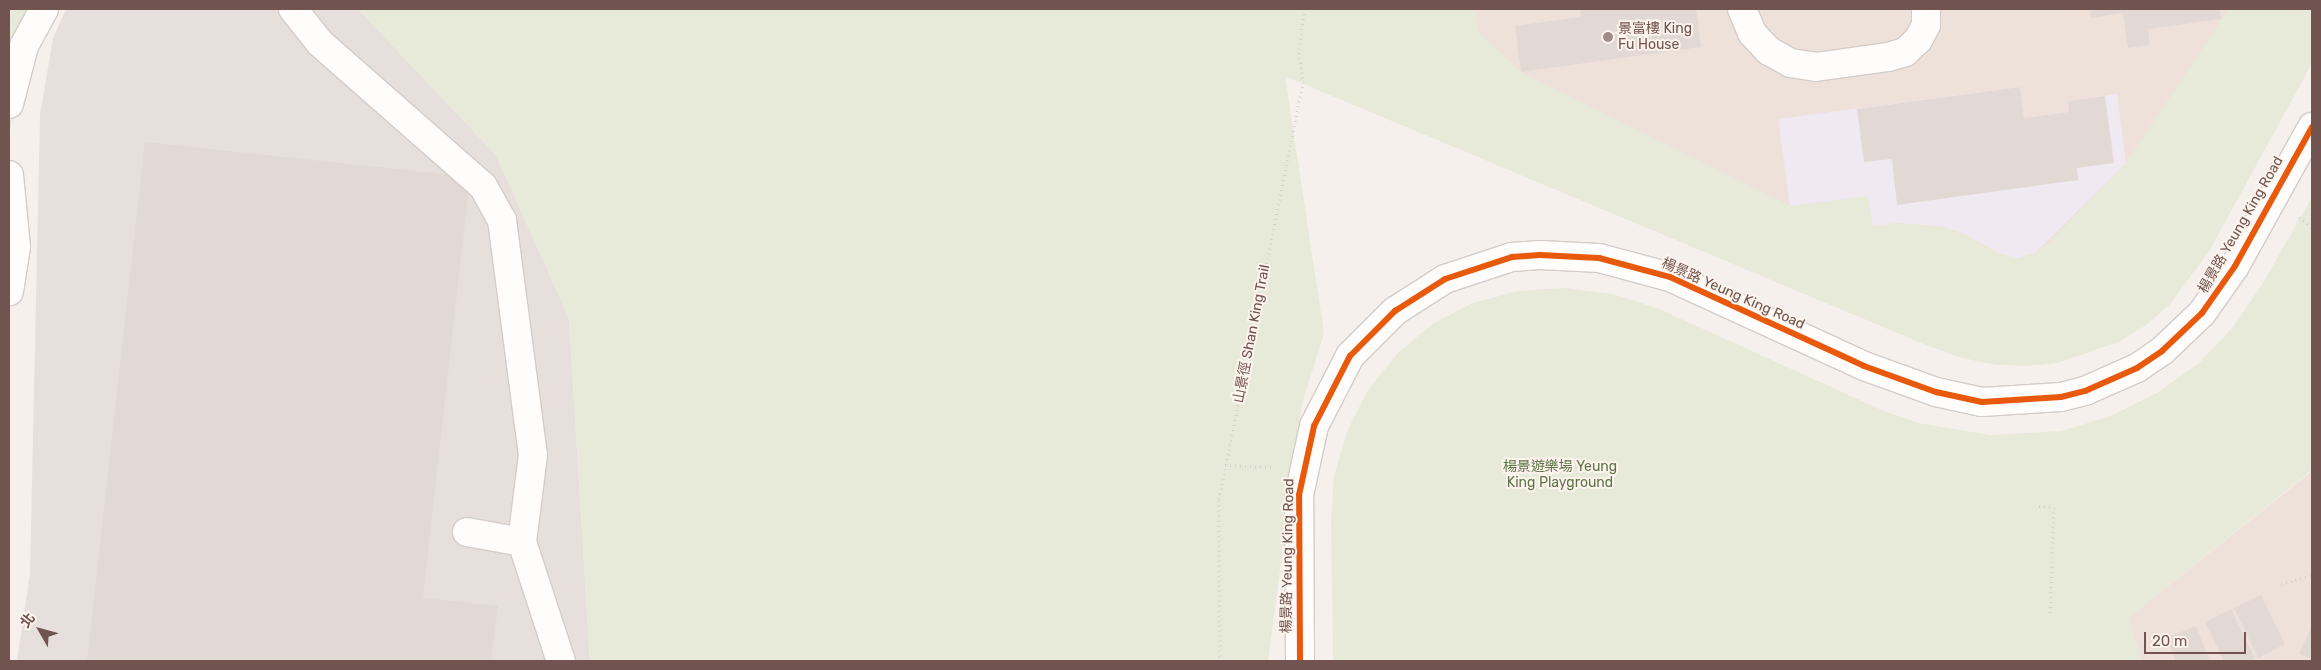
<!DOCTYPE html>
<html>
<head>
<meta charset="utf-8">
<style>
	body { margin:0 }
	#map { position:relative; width:2321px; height:670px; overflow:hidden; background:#f6f0ec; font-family:Rubik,"Noto Sans TC",sans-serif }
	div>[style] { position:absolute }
	.residential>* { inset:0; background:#eee1da }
	.industrial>* { inset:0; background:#e7dfdb }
	.education>* { inset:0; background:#f0e9f2 }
	.green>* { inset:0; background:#e7ead8 }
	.building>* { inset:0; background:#e2d8d4 }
	.path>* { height:3px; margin-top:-1.5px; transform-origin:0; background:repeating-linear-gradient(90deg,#d9d0cf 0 1px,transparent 0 5px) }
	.roads { filter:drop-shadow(1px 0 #d4ccc9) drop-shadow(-1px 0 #d4ccc9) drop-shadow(0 1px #d4ccc9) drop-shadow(0 -1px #d4ccc9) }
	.minor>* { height:28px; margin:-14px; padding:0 14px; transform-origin:14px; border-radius:14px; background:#fefdfc }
	.cycleway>* { height:6px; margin:-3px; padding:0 3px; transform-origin:3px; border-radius:3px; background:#e8590c }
	.dots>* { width:14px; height:14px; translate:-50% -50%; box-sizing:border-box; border:2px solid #fdf4ee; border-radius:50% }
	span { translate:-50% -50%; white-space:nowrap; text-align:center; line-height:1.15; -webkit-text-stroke:4px #fdf4ee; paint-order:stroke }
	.poi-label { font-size:14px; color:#71544f }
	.left { translate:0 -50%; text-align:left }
	.street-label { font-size:14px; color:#71544f }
	.park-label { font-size:14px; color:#5e7548 }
	.frame { position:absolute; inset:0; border:10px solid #71544f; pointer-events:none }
	.north { position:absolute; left:15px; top:605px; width:50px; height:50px; -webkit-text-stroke:4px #fdf4ee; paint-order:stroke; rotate:308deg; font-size:14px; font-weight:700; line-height:20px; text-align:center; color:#71544f }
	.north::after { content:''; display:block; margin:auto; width:18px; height:22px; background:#71544f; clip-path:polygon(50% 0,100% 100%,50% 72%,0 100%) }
	.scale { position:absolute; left:2144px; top:632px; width:102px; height:22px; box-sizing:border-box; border:2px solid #71544f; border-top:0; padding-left:6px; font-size:15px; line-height:18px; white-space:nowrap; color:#71544f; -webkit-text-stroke:4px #fdf4ee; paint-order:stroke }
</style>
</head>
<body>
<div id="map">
	<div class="residential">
		<i style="clip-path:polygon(1287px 9px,2312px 9px,2312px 63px,2209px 251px,2170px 304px,2146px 325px,2118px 342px,2056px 363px,2024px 366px,1991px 364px,1959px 357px,1929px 346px,1285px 76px)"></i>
		<i style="clip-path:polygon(2312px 471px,2312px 661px,2142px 661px,2128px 618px)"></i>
	</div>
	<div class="industrial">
		<i style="clip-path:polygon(66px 9px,358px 9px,496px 155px,569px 318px,590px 661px,17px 661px,30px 574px,40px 115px,53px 38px)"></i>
	</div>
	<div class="education">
		<i style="clip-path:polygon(2020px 87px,2024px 118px,2069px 112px,2068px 101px,2117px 94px,2126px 163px,2035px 253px,2018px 258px,2002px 255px,1966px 235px,1944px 227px,1896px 223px,1872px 227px,1868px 196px,1790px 206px,1778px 119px)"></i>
	</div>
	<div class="green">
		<i style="clip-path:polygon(9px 9px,32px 9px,9px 136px)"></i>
		<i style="clip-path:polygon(358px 9px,1476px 9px,1477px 31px,1521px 72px,1790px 206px,1868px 196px,1873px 227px,1896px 223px,1944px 227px,1966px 235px,2002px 255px,2018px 258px,2035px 253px,2049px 243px,2126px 163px,2229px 9px,2312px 9px,2312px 63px,2209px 251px,2170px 304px,2146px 325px,2118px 342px,2056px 363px,2024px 366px,1991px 364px,1959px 357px,1929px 346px,1285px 76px,1324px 333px,1302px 404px,1268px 661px,590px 661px,569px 318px,496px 155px)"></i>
		<i style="clip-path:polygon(2312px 197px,2312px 470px,2128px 618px,2142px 661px,1333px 661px,1331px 521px,1334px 476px,1347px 431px,1368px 390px,1397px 354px,1432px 324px,1473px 303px,1518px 291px,1565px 288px,1612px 294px,1657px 308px,1884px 411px,1918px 423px,1990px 435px,2061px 431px,2111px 416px,2157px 393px,2199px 363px,2234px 326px,2263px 283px)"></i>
	</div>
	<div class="building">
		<i style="clip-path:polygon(1580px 9px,1696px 9px,1701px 47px,1521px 72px,1515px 26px,1581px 17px)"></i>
		<i style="clip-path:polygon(2090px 9px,2219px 9px,2221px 19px,2148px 29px,2150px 45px,2128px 48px,2123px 13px,2091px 18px)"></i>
		<i style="clip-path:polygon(2020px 87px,2024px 118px,2069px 112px,2068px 101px,2105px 96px,2114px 163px,2077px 168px,2078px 180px,1897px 205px,1892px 159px,1864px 162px,1857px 109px)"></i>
		<i style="clip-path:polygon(145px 142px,470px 177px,423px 598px,498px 606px,491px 661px,87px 661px)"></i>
		<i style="clip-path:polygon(2261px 595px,2285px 644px,2258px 658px,2234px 608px)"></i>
		<i style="clip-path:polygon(2231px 609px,2255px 658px,2249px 661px,2224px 661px,2205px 622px)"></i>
		<i style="clip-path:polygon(2196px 626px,2210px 661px,2176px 661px,2166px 638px)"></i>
		<i style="clip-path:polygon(2312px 626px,2312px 660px,2299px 654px)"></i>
	</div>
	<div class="path">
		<i style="left:2299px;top:217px;width:16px;rotate:35deg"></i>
		<i style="left:1225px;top:465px;width:47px;rotate:2.4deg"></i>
		<i style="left:2039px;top:506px;width:15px;rotate:4deg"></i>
		<i style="left:2054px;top:507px;width:108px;rotate:92.1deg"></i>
		<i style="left:2281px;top:584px;width:32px;rotate:-16deg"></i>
		<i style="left:1220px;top:661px;width:162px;rotate:-90.4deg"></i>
		<i style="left:1219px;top:499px;width:424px;rotate:-78.6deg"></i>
		<i style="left:1303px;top:83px;width:34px;rotate:-97deg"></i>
		<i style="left:1299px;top:49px;width:40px;rotate:-81.5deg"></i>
	</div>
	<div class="roads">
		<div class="minor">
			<i style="left:293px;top:9px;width:43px;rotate:51.5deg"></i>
			<i style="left:320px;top:43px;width:217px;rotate:41.3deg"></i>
			<i style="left:483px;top:186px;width:39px;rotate:61deg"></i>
			<i style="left:502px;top:220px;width:237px;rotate:82.5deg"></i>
			<i style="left:533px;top:455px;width:88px;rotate:97.2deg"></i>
			<i style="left:522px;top:542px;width:125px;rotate:71.9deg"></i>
			<i style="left:1742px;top:9px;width:26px;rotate:67deg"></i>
			<i style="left:1752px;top:33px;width:25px;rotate:47deg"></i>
			<i style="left:1769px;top:51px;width:25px;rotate:29deg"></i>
			<i style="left:1791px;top:63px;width:25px;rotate:9deg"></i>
			<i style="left:1816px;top:67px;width:73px;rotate:-7.9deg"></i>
			<i style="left:1888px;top:57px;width:18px;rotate:-16deg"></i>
			<i style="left:1905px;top:52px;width:18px;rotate:-43deg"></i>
			<i style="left:1918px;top:40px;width:17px;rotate:-62deg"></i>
			<i style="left:1926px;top:25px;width:16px;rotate:-90deg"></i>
			<i style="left:9px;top:104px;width:60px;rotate:-75.5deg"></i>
			<i style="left:24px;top:46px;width:42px;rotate:-61.6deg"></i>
			<i style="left:9px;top:175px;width:72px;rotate:84.4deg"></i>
			<i style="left:16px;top:247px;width:45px;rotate:99deg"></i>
			<i style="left:467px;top:532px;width:56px;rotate:10.3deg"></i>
			<i style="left:1300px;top:661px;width:166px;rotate:-90.3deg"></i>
			<i style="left:1299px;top:495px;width:71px;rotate:-77.7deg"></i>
			<i style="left:1314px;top:426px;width:79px;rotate:-62.8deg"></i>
			<i style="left:1350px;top:356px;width:64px;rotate:-45deg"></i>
			<i style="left:1395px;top:311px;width:59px;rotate:-32.6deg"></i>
			<i style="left:1445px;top:279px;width:71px;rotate:-18.2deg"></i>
			<i style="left:1512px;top:257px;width:28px;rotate:-4deg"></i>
			<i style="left:1540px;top:255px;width:59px;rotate:2.9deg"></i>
			<i style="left:1599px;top:258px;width:73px;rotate:15deg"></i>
			<i style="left:1670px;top:277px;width:213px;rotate:24.6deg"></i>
			<i style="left:1864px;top:366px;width:77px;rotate:19.9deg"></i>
			<i style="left:1936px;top:392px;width:47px;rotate:12.3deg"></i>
			<i style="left:1982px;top:402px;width:79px;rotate:-3.6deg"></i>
			<i style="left:2061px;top:397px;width:25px;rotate:-14deg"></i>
			<i style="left:2085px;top:391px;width:57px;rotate:-23.9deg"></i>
			<i style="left:2137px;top:368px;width:30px;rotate:-34deg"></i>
			<i style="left:2162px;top:351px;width:55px;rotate:-43.5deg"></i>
			<i style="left:2202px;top:313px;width:57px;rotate:-54.9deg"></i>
			<i style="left:2235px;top:266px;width:159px;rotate:-61deg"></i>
		</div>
	</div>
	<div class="cycleway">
		<i style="left:1300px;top:661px;width:166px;rotate:-90.3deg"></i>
		<i style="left:1299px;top:495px;width:71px;rotate:-77.7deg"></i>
		<i style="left:1314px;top:426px;width:79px;rotate:-62.8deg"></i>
		<i style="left:1350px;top:356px;width:64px;rotate:-45deg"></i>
		<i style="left:1395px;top:311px;width:59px;rotate:-32.6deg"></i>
		<i style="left:1445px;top:279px;width:71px;rotate:-18.2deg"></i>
		<i style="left:1512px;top:257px;width:28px;rotate:-4deg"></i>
		<i style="left:1540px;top:255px;width:59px;rotate:2.9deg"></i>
		<i style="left:1599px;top:258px;width:73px;rotate:15deg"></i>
		<i style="left:1670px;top:277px;width:213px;rotate:24.6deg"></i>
		<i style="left:1864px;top:366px;width:77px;rotate:19.9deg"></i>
		<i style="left:1936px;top:392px;width:47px;rotate:12.3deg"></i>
		<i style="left:1982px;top:402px;width:79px;rotate:-3.6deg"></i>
		<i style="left:2061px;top:397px;width:25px;rotate:-14deg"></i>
		<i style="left:2085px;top:391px;width:57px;rotate:-23.9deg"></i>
		<i style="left:2137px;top:368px;width:30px;rotate:-34deg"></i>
		<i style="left:2162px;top:351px;width:55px;rotate:-43.5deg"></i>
		<i style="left:2202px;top:313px;width:57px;rotate:-54.9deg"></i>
		<i style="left:2235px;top:266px;width:159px;rotate:-61deg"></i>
	</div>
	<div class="dots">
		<i style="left:1608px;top:37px;background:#a08b86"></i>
	</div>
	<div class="poi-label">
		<span class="left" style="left:1618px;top:37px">景富樓 King<br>Fu House</span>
	</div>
	<div class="street-label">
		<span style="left:2241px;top:225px;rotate:-60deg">楊景路 Yeung King Road</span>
		<span style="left:1733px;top:294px;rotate:24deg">楊景路 Yeung King Road</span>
		<span style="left:1252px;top:334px;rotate:-79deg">山景徑 Shan King Trail</span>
		<span style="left:1288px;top:556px;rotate:-89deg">楊景路 Yeung King Road</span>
	</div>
	<div class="park-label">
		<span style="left:1560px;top:475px">楊景遊樂場 Yeung<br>King Playground</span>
	</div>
	<div class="frame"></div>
	<div class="north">北</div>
	<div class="scale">20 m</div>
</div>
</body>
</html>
